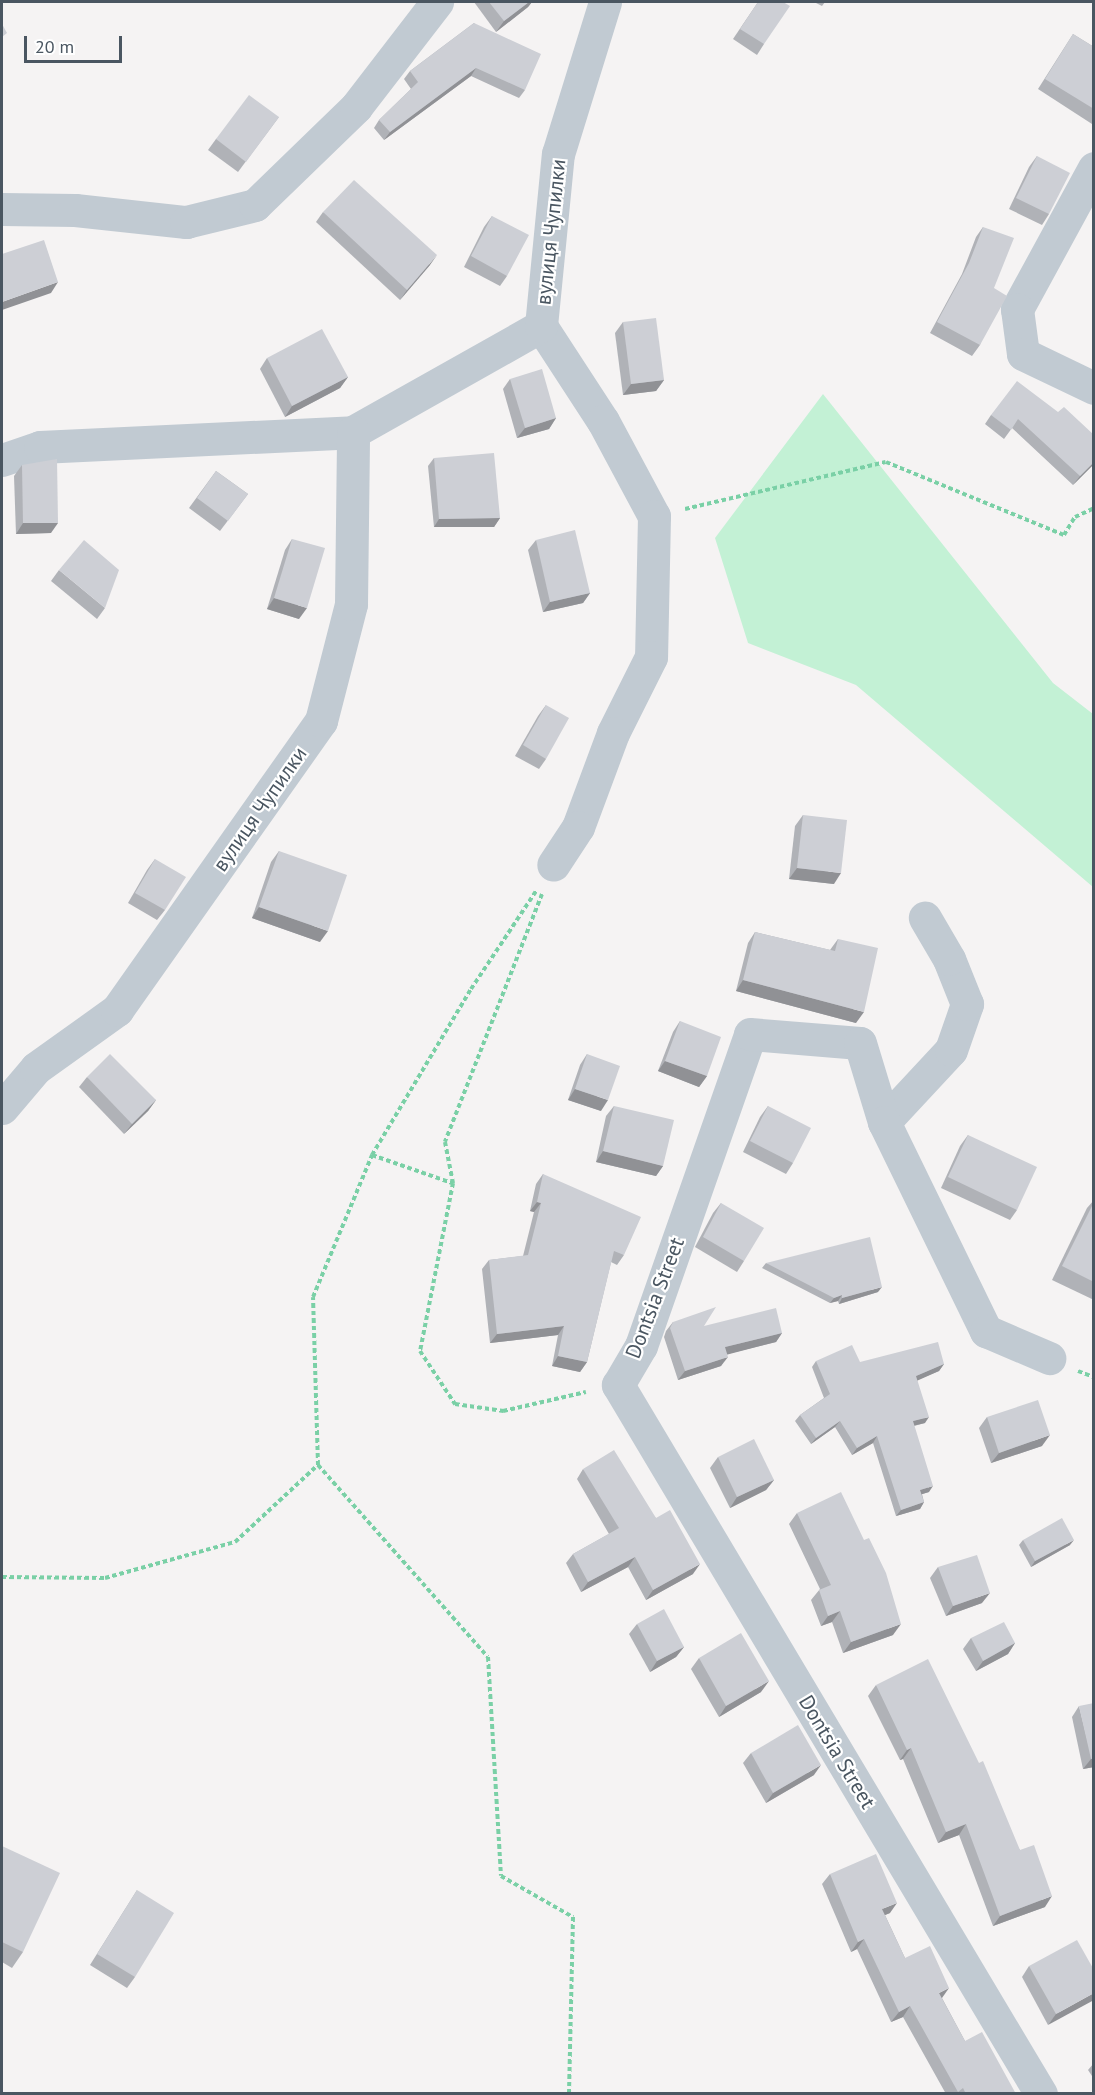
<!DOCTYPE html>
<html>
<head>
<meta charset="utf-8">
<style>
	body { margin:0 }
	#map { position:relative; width:1095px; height:2095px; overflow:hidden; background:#f5f3f3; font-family:"PT Sans",sans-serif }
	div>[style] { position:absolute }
	.green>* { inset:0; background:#c3f1d5 }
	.path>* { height:4px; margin-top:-2px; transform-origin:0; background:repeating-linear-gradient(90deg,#7ad0a6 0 4.5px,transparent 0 7.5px) }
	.minor>* { height:33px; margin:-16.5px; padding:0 16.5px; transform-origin:16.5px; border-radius:16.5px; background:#c1cad2 }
	.wall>* { inset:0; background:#b0b2b7 }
	.shaded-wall>* { inset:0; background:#909195 }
	.building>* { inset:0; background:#cdcfd5 }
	span { translate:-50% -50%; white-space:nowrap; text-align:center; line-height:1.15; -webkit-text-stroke:4.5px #fff; paint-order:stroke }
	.street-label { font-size:21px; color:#4a5661 }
	.frame { position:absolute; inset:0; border:3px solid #4a5661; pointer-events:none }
	.scale { position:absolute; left:24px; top:36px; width:98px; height:27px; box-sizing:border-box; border:3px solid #4a5661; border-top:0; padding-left:8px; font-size:18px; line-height:21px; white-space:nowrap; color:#4a5661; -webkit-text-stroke:4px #fff; paint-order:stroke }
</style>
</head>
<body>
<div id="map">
	<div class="green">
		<i style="clip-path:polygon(823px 394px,1053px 683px,1093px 714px,1093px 887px,856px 685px,748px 643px,715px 538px)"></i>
	</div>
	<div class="path">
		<i style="left:685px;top:509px;width:206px;rotate:-13.2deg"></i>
		<i style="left:886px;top:462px;width:192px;rotate:22.3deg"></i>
		<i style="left:1064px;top:535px;width:21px;rotate:-59deg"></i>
		<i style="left:1075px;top:517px;width:21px;rotate:-25deg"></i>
		<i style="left:542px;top:894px;width:266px;rotate:111.4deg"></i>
		<i style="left:445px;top:1142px;width:42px;rotate:79deg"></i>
		<i style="left:453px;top:1183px;width:171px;rotate:101.1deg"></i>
		<i style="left:420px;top:1351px;width:64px;rotate:56.6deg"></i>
		<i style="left:455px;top:1404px;width:49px;rotate:8.3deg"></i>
		<i style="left:503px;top:1411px;width:85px;rotate:-12.9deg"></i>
		<i style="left:372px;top:1155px;width:85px;rotate:19.3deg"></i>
		<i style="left:1078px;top:1371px;width:17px;rotate:21deg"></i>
		<i style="left:318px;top:1465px;width:256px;rotate:48.5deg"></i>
		<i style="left:488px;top:1657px;width:219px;rotate:86.6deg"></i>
		<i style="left:501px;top:1876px;width:83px;rotate:29.7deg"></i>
		<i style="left:573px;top:1917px;width:177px;rotate:91.3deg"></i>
		<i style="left:2px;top:1577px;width:103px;rotate:0.6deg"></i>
		<i style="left:105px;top:1578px;width:135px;rotate:-15.5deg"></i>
		<i style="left:235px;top:1542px;width:113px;rotate:-42.9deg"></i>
		<i style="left:318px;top:1465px;width:168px;rotate:-91.7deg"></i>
		<i style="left:313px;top:1297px;width:154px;rotate:-67.4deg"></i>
		<i style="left:372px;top:1155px;width:193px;rotate:-59.2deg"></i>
		<i style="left:471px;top:989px;width:118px;rotate:-56.4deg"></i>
	</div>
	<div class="minor">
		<i style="left:1094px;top:168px;width:161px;rotate:118.6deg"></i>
		<i style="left:1017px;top:309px;width:45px;rotate:82.4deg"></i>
		<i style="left:1023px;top:354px;width:79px;rotate:25.6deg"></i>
		<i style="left:2px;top:209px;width:73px;rotate:0.8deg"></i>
		<i style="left:75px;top:210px;width:112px;rotate:6.2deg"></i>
		<i style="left:186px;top:222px;width:71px;rotate:-13.8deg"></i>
		<i style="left:255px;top:205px;width:141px;rotate:-44.1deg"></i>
		<i style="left:356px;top:107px;width:133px;rotate:-52.4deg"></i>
		<i style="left:541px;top:326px;width:113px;rotate:56.9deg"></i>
		<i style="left:603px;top:421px;width:108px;rotate:61.8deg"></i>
		<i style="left:654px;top:516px;width:141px;rotate:91.2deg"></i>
		<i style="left:651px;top:657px;width:85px;rotate:116.6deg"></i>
		<i style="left:613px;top:733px;width:100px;rotate:110.4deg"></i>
		<i style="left:578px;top:827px;width:45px;rotate:123.3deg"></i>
		<i style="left:2px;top:460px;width:40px;rotate:-18.9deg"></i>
		<i style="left:40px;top:447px;width:313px;rotate:-2.7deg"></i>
		<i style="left:353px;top:432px;width:216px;rotate:-29.4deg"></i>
		<i style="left:541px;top:326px;width:173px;rotate:-84.4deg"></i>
		<i style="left:558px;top:154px;width:159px;rotate:-72.8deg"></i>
		<i style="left:2px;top:1108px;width:52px;rotate:-49.6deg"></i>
		<i style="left:36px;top:1068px;width:100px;rotate:-35.6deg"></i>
		<i style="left:117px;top:1010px;width:354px;rotate:-54.8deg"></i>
		<i style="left:321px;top:721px;width:121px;rotate:-75.6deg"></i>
		<i style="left:351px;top:604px;width:172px;rotate:-89.3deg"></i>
		<i style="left:884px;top:1122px;width:98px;rotate:-47.1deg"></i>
		<i style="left:951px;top:1050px;width:49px;rotate:-70.8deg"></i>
		<i style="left:967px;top:1004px;width:48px;rotate:-111.8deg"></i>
		<i style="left:949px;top:959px;width:48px;rotate:-120.3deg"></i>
		<i style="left:1041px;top:2094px;width:826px;rotate:-120.82deg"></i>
		<i style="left:618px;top:1385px;width:45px;rotate:-59.5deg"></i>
		<i style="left:641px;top:1346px;width:330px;rotate:-70.7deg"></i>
		<i style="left:750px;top:1034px;width:110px;rotate:4.7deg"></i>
		<i style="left:860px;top:1043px;width:83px;rotate:73.1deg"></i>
		<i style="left:884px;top:1122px;width:233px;rotate:64deg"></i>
		<i style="left:986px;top:1331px;width:69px;rotate:23.2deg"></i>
	</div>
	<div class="wall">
		<i style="clip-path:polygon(474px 2px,532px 2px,528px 7px,496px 32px)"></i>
		<i style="clip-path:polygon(758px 2px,764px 44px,757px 55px,733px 39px)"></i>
		<i style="clip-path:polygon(814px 2px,825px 2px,822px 6px)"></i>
		<i style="clip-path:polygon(474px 23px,525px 90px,519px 98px,471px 76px,384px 140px,374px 128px,379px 120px,411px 89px,404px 79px,410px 71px)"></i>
		<i style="clip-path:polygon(1073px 34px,1094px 47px,1094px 121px,1092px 124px,1038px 89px)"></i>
		<i style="clip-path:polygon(279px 117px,238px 172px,208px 150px,216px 139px)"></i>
		<i style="clip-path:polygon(1037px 156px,1049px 214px,1042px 225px,1009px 209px,1029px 167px)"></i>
		<i style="clip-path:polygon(323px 212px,430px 265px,400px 300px,316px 222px)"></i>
		<i style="clip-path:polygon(492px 216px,507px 276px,500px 286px,464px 267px,484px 227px)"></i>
		<i style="clip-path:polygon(983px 227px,994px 288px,980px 345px,972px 356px,930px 333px,962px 274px,976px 237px)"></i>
		<i style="clip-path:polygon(623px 322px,664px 380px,656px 391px,623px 395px,615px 333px)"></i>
		<i style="clip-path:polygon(267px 358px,348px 377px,340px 388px,285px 417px,260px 369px)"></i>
		<i style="clip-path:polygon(510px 379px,556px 418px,549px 429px,517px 438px,503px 389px)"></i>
		<i style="clip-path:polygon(1058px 412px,1094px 435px,1094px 464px,1073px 485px,1012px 428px,1004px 439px,985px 424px,991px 415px)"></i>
		<i style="clip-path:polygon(434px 458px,500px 518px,494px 527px,434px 527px,428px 466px)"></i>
		<i style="clip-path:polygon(22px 465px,51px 533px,16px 534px,14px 476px)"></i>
		<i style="clip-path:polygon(216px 471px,248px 494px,220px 531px,189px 508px)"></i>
		<i style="clip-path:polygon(292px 539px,299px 619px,267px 609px,285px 550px)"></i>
		<i style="clip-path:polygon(536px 540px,590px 593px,583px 603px,543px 612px,528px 550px)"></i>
		<i style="clip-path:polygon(59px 570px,105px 608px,97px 619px,51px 581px)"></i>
		<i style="clip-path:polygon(546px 705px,546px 759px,539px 769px,515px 756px,538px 716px)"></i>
		<i style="clip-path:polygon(803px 815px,834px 884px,789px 879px,795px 826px)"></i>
		<i style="clip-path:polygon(279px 851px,320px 942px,252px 918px,271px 862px)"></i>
		<i style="clip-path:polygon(155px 859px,165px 910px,157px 920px,128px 903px,147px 870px)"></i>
		<i style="clip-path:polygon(755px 932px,830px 950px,838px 939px,856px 1023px,736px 991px,748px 943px)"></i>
		<i style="clip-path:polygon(680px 1021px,707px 1076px,699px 1087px,658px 1071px,673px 1032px)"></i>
		<i style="clip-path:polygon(587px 1054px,601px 1111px,568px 1100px,580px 1065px)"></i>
		<i style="clip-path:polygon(87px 1077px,156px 1100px,148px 1111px,124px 1134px,79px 1087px)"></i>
		<i style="clip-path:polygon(614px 1106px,663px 1166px,656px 1176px,596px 1162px,606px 1116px)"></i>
		<i style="clip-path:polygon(768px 1106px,793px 1163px,786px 1174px,743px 1152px,760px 1117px)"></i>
		<i style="clip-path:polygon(968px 1135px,1017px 1210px,1010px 1220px,941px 1188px,960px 1146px)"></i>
		<i style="clip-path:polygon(543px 1174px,624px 1255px,617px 1265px,611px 1262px,587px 1362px,580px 1372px,552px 1366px,558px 1335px,490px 1343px,482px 1269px,489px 1260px,523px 1256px,534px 1212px,530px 1211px,536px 1184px)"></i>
		<i style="clip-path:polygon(1094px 1200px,1094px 1300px,1052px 1280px,1087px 1208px)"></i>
		<i style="clip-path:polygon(721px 1203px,744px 1261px,737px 1272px,695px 1247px,713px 1213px)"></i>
		<i style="clip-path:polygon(766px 1263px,878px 1292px,839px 1304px,838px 1301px,830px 1303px,762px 1268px)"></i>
		<i style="clip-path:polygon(673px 1322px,704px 1326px,782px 1333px,776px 1342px,727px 1354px,721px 1366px,678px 1380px,664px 1337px,666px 1331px)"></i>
		<i style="clip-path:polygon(816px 1361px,944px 1364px,939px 1371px,917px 1380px,925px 1423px,914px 1426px,929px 1492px,922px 1494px,924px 1502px,920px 1509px,896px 1516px,873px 1443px,852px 1455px,835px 1427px,811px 1444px,795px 1421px,800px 1415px,824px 1398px,812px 1367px)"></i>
		<i style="clip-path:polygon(987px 1417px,1042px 1446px,991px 1463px,979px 1428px)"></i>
		<i style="clip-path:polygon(718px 1457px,774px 1480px,766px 1490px,730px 1508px,710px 1468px)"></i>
		<i style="clip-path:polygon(583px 1469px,656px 1518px,693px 1574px,646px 1600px,628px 1567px,581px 1592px,566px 1563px,573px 1554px,609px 1534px,577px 1479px)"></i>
		<i style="clip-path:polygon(797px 1513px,893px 1635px,843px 1653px,832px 1622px,821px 1626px,811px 1600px,820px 1589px,789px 1524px)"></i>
		<i style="clip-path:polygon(1023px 1540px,1070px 1545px,1031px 1567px,1019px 1545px)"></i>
		<i style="clip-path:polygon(938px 1567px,982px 1603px,946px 1616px,930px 1578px)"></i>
		<i style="clip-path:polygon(637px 1624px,684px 1647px,676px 1657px,650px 1672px,629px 1634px)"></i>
		<i style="clip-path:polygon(971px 1638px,1015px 1643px,1008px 1654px,976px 1671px,963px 1649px)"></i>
		<i style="clip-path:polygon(699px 1658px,761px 1692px,719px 1717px,691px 1669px)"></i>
		<i style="clip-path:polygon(876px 1685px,1020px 1850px,1045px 1907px,993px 1926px,959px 1835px,938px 1843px,903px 1759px,900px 1760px,868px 1696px)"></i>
		<i style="clip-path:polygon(1079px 1706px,1094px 1767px,1083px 1769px,1072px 1717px)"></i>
		<i style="clip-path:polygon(751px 1753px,814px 1775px,766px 1803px,743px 1763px)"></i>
		<i style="clip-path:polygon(2px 1846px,23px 1952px,12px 1968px,2px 1962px)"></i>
		<i style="clip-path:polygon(830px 1874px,890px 1913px,885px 1915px,905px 1958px,942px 1998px,965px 2041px,1016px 2094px,946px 2094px,903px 2017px,891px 2022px,857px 1949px,851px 1952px,822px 1884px)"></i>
		<i style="clip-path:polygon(137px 1890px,135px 1977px,127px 1988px,90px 1965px)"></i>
		<i style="clip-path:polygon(1029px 1966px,1094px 1970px,1048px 2025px,1022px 1977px)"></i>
		<i style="clip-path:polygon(1094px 2063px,1094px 2079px,1088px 2070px)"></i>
	</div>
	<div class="shaded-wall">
		<i style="clip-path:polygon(529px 2px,532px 2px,528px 7px,496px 32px,504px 21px)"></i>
		<i style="clip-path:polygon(476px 68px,471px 76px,384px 140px,390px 132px)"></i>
		<i style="clip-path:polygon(437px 255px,430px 265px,400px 300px,407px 290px)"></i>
		<i style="clip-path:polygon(58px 282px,51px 293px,2px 310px,2px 302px)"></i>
		<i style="clip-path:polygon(348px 377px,340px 388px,285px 417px,292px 406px)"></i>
		<i style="clip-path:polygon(664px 380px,656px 391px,623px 395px,631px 384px)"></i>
		<i style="clip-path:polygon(556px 418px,549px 429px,517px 438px,525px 428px)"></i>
		<i style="clip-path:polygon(1094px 462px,1094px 464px,1073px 485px,1080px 476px)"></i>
		<i style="clip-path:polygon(500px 518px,494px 527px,434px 527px,439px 519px)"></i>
		<i style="clip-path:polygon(23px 523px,58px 523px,51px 533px,16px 534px)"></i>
		<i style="clip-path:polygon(590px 593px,583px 603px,543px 612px,550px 602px)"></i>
		<i style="clip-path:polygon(274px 598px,307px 608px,299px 619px,267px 609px)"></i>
		<i style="clip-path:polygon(797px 868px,841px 873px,834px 884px,789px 879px)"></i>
		<i style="clip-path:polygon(259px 907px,328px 931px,320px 942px,252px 918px)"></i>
		<i style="clip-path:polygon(743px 980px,864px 1012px,856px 1023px,736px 991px)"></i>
		<i style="clip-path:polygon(665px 1061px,707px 1076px,699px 1087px,658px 1071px)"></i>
		<i style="clip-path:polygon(575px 1089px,608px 1100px,601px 1111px,568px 1100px)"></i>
		<i style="clip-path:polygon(156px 1100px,148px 1111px,124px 1134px,132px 1124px)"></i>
		<i style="clip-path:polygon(603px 1151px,663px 1166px,656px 1176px,596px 1162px)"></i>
		<i style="clip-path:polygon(537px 1202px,541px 1203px,534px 1212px,530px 1211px)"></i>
		<i style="clip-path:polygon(882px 1287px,878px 1292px,839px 1304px,842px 1298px)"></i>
		<i style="clip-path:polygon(842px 1295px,838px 1301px,830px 1303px,834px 1298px)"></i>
		<i style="clip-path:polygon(564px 1326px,558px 1335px,490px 1343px,497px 1334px)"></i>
		<i style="clip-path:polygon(782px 1333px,776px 1342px,718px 1357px,725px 1347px)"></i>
		<i style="clip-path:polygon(558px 1356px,587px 1362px,580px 1372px,552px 1366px)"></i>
		<i style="clip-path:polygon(728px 1357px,721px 1366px,678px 1380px,685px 1371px)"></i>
		<i style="clip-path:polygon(944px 1364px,939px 1371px,912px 1383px,916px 1376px)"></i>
		<i style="clip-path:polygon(929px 1417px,925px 1423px,908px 1427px,913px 1421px)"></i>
		<i style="clip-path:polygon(840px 1421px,835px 1427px,811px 1444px,816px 1438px)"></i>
		<i style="clip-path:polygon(1050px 1435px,1042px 1446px,991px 1463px,999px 1453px)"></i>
		<i style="clip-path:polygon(877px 1436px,873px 1443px,852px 1455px,857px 1448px)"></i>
		<i style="clip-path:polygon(774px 1480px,766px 1490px,730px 1508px,737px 1497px)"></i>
		<i style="clip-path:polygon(933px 1486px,929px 1492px,916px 1496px,920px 1490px)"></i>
		<i style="clip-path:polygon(924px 1502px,920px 1509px,896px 1516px,901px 1510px)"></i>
		<i style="clip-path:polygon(1074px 1540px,1070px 1545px,1031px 1567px,1035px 1561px)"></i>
		<i style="clip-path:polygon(635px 1557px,628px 1567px,581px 1592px,588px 1582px)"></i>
		<i style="clip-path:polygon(700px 1564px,693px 1574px,646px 1600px,653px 1590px)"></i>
		<i style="clip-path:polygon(990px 1593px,982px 1603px,946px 1616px,953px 1606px)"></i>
		<i style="clip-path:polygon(840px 1611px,832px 1622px,821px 1626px,828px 1616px)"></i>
		<i style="clip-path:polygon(901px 1624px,893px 1635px,843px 1653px,851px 1642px)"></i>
		<i style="clip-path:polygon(1015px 1643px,1008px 1654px,976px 1671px,983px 1661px)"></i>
		<i style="clip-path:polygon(684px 1647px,676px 1657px,650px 1672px,657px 1661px)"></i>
		<i style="clip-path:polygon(769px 1681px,761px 1692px,719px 1717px,726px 1706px)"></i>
		<i style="clip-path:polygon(911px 1748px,903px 1759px,900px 1760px,907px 1750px)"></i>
		<i style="clip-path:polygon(1094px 1758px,1094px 1767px,1083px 1769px,1091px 1759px)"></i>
		<i style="clip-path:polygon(821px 1765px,814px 1775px,766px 1803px,773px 1793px)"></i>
		<i style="clip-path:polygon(966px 1824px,959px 1835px,938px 1843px,946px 1832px)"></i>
		<i style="clip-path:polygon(1052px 1896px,1045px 1907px,993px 1926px,1000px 1916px)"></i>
		<i style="clip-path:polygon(897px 1903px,890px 1913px,875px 1919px,882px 1909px)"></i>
		<i style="clip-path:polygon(864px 1939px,857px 1949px,851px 1952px,858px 1942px)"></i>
		<i style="clip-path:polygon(949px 1988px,942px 1998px,932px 2003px,939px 1993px)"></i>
		<i style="clip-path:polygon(1094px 1993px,1094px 2000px,1048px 2025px,1056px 2014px)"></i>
		<i style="clip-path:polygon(910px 2006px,903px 2017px,891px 2022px,899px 2012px)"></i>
	</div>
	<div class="building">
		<i style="clip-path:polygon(489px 2px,529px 2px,504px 21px)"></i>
		<i style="clip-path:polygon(758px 2px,783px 2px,790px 6px,764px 44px,740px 29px)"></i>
		<i style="clip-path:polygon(474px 23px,541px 54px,525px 90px,476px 68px,390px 132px,379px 120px,418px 82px,410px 71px)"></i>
		<i style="clip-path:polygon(2px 24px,7px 33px,2px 37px)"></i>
		<i style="clip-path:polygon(1073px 34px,1094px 47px,1094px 109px,1045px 79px)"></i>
		<i style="clip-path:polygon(249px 95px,279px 117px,246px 162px,216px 139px)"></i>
		<i style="clip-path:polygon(1037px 156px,1070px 173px,1049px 214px,1016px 198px)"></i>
		<i style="clip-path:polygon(354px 180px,437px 255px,407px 290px,323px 212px)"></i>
		<i style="clip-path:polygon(492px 216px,529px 235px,507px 276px,471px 256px)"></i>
		<i style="clip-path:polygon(983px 227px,1014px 238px,994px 288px,1007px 296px,980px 345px,937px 322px,969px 263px)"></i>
		<i style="clip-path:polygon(44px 240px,58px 282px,2px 302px,2px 254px)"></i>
		<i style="clip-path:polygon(656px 318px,664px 380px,631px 384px,623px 322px)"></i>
		<i style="clip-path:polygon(322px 329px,348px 377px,292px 406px,267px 358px)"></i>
		<i style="clip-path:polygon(542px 369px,556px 418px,525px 428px,510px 379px)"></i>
		<i style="clip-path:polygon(1017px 381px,1058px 412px,1064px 407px,1094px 435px,1094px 462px,1080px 476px,1018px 419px,1011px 430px,991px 415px)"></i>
		<i style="clip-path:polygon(494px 453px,500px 518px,439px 519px,434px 458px)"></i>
		<i style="clip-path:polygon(57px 459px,58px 523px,23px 523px,22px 465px)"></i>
		<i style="clip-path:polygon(216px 471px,248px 494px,228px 521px,197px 498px)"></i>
		<i style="clip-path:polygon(575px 530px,590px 593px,550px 602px,536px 540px)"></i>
		<i style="clip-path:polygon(292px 539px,325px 548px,307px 608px,274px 598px)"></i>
		<i style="clip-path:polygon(84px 540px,119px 570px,105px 608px,59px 570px)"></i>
		<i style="clip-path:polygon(546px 705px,569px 718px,546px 759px,523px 745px)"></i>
		<i style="clip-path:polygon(803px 815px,847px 820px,841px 873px,797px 868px)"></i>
		<i style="clip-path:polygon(279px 851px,347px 875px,328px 931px,259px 907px)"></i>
		<i style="clip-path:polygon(155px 859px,186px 877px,165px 910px,135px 893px)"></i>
		<i style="clip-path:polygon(755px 932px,835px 951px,838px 939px,878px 948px,864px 1012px,743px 980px)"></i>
		<i style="clip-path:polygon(680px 1021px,721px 1037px,707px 1076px,665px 1061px)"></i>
		<i style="clip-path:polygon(110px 1054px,156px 1100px,132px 1124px,87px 1077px)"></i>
		<i style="clip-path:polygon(587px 1054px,620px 1066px,608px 1100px,575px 1089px)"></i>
		<i style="clip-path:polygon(614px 1106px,674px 1120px,663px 1166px,603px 1151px)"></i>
		<i style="clip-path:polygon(768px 1106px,811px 1128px,793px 1163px,750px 1141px)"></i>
		<i style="clip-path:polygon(968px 1135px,1037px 1167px,1017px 1210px,948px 1177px)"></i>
		<i style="clip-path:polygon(543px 1174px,641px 1217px,624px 1255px,614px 1251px,587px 1362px,558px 1356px,564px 1326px,497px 1334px,489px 1260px,528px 1255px,541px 1203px,537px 1202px)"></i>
		<i style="clip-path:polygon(1094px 1202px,1094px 1282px,1062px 1266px)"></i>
		<i style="clip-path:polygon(721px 1203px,764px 1228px,744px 1261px,703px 1237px)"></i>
		<i style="clip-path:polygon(870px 1237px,882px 1287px,842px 1298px,842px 1295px,834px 1298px,766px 1263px)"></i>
		<i style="clip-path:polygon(716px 1307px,704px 1326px,776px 1308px,782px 1333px,725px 1347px,728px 1357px,685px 1371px,670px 1328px,673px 1322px)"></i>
		<i style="clip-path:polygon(938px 1342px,944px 1364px,916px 1376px,929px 1417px,913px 1421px,933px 1486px,920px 1490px,924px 1502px,901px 1510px,877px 1436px,857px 1448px,840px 1421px,816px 1438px,800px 1415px,830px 1394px,816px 1361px,852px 1345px,860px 1362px)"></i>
		<i style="clip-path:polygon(1038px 1400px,1050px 1435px,999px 1453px,987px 1417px)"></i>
		<i style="clip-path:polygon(754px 1439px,774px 1480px,737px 1497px,718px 1457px)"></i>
		<i style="clip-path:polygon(614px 1450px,656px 1518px,670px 1510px,700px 1564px,653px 1590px,635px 1557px,588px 1582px,573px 1554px,619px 1528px,583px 1469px)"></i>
		<i style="clip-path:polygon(841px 1492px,864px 1540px,869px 1538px,886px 1573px,901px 1624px,851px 1642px,840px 1611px,828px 1616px,819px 1590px,831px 1585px,797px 1513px)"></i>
		<i style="clip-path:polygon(1062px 1518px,1074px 1540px,1035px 1561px,1023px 1540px)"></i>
		<i style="clip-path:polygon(977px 1555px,990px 1593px,953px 1606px,938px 1567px)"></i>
		<i style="clip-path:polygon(664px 1609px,684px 1647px,657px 1661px,637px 1624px)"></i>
		<i style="clip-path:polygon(1004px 1622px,1015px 1643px,983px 1661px,971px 1638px)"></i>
		<i style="clip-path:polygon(741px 1633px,769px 1681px,726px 1706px,699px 1658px)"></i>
		<i style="clip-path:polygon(928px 1659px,979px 1763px,983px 1761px,1020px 1850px,1034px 1845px,1052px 1896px,1000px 1916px,966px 1824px,946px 1832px,911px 1748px,907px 1750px,876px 1685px)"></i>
		<i style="clip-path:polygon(1094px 1703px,1094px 1758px,1091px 1759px,1079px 1706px)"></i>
		<i style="clip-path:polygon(798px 1725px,821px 1765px,773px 1793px,751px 1753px)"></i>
		<i style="clip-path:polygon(2px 1846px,60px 1873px,23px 1952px,2px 1942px)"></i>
		<i style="clip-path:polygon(876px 1854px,897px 1903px,882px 1909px,905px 1958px,930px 1946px,949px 1988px,939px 1993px,965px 2041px,982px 2032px,1016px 2094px,966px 2094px,963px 2088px,958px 2092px,910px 2006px,899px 2012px,864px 1939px,858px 1942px,830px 1874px)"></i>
		<i style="clip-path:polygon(137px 1890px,174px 1913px,135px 1977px,97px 1954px)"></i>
		<i style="clip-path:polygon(1077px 1940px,1094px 1970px,1094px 1993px,1056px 2014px,1029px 1966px)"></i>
	</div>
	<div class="street-label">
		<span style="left:551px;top:232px;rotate:-84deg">вулиця Чупилки</span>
		<span style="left:260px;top:809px;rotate:-55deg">вулиця Чупилки</span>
		<span style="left:655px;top:1298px;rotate:-69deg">Dontsia Street</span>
		<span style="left:837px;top:1752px;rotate:59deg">Dontsia Street</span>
	</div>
	<div class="frame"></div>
	<div class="scale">20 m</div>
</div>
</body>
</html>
